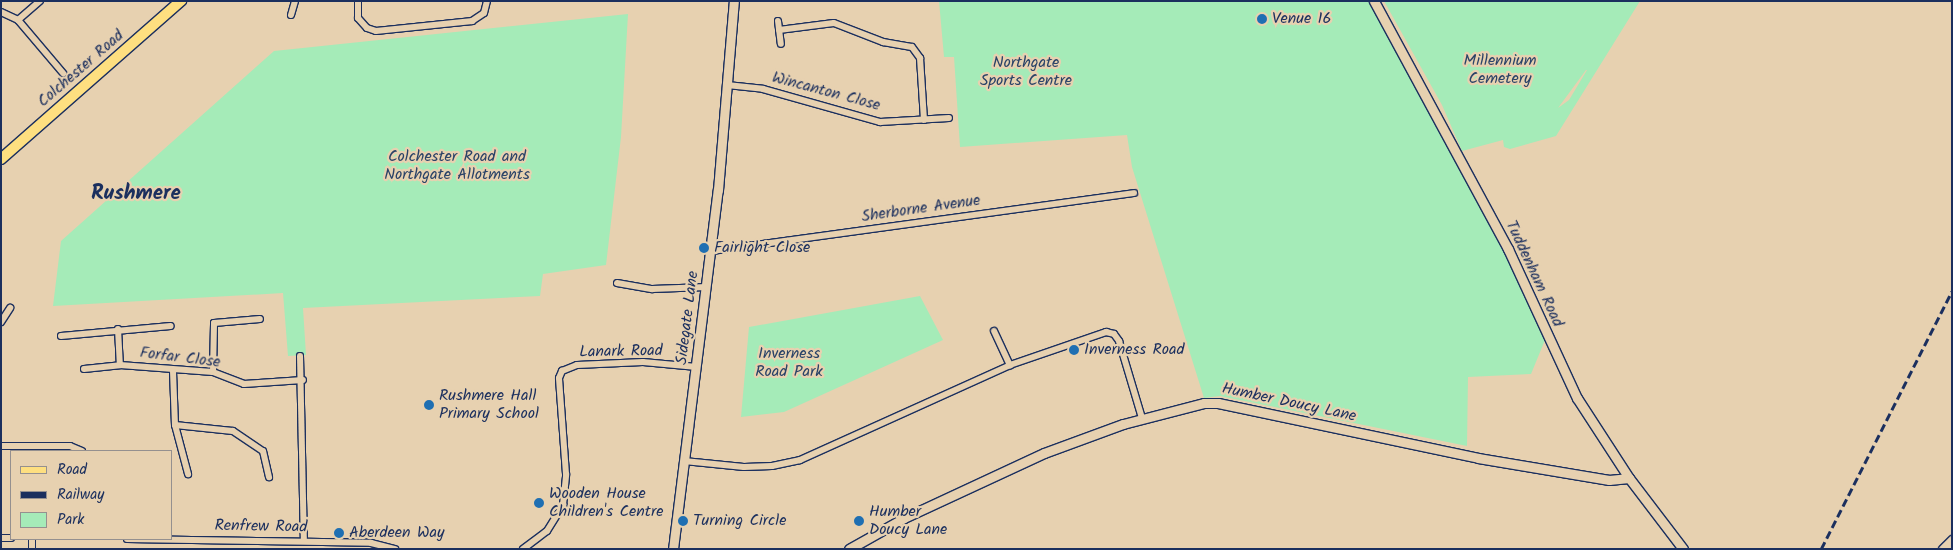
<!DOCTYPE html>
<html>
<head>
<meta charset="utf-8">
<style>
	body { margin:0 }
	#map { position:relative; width:1953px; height:550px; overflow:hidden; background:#e7d1b0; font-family:Kalam,sans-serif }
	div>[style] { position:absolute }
	.green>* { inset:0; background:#a5ebb8 }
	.roads { filter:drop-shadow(1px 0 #1b2f5e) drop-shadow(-1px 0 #1b2f5e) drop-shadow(0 1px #1b2f5e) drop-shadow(0 -1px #1b2f5e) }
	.street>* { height:6px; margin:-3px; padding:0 3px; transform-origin:3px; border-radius:3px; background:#e7d1b0 }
	.secondary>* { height:9px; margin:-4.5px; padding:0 4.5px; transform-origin:4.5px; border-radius:4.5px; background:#e7d1b0 }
	.primary>* { height:10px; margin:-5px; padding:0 5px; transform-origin:5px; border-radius:5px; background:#fedf80 }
	.rail>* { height:2.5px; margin-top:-1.25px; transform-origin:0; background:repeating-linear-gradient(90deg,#1b2f5e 0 8px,transparent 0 12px) }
	.dots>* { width:14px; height:14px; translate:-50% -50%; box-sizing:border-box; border:2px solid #e7d1b0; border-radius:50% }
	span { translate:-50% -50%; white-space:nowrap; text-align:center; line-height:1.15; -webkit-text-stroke:4.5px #e7d1b0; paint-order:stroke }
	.poi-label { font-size:16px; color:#1b2f5e }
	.left { translate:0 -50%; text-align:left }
	.park-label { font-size:16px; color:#294267 }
	.street-label { font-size:16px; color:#1b2f5e }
	.district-label { font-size:21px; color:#1b2f5e; font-weight:700 }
	.frame { position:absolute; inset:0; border:2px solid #1b2f5e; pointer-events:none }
	.legend { position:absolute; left:10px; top:450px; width:162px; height:90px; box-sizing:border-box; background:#e7d1b0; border:1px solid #95908f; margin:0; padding:6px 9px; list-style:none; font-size:15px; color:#1b2f5e }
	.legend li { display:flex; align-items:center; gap:10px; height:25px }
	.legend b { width:25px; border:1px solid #95908f }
</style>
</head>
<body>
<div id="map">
	<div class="green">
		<i style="clip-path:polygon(939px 1px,1371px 1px,1506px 254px,1545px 340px,1531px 374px,1468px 377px,1467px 446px,1220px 396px,1204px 398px,1132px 167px,1127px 135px,960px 147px,954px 57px,944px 57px)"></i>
		<i style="clip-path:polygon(evenodd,1384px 1px,1640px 1px,1556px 136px,1510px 149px,1504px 147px,1503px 140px,1462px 151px,1442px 105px,1384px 1px,1587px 70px,1569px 100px,1558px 108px,1586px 70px,1587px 70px)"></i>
		<i style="clip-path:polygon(628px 14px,621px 137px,606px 265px,543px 274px,540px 296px,303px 308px,306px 355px,288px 356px,283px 293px,53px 306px,61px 241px,274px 51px)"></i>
		<i style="clip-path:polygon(920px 296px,943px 340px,784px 412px,741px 417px,749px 327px)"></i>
	</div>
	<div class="roads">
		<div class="street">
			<i style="left:358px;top:1px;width:17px;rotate:90deg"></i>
			<i style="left:358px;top:18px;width:13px;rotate:48deg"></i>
			<i style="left:367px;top:28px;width:9px;rotate:18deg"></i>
			<i style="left:376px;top:31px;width:97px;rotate:-5.9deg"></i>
			<i style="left:472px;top:21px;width:14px;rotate:-34deg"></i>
			<i style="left:484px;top:13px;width:12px;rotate:-76deg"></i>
			<i style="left:1px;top:12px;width:19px;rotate:25deg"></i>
			<i style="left:18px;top:20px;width:70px;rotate:49.7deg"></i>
			<i style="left:291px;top:15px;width:15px;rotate:-74deg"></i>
			<i style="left:18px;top:20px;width:29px;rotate:-41deg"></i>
			<i style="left:778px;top:21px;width:23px;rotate:83deg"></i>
			<i style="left:779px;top:30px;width:55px;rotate:-7.3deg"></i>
			<i style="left:834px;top:23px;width:53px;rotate:21.2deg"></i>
			<i style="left:883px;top:42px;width:29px;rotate:10deg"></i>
			<i style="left:912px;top:47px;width:14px;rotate:54deg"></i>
			<i style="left:920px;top:58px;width:62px;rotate:86.3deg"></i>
			<i style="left:727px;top:85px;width:36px;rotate:6deg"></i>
			<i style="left:763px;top:89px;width:122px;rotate:15.8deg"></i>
			<i style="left:880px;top:122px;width:69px;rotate:-3.3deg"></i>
			<i style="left:711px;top:251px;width:427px;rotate:-7.8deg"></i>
			<i style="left:617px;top:283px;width:36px;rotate:10deg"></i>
			<i style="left:652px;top:289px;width:55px;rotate:-2.1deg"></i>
			<i style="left:1px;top:322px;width:17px;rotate:-57deg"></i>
			<i style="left:118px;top:329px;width:36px;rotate:87deg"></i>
			<i style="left:994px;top:331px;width:38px;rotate:65deg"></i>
			<i style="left:61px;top:336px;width:110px;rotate:-5.2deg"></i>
			<i style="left:300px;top:356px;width:185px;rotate:88.8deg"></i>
			<i style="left:84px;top:369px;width:36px;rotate:-6deg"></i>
			<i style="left:120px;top:365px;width:93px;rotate:4.3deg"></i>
			<i style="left:213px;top:372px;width:33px;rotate:21deg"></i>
			<i style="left:244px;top:384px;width:59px;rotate:-3.9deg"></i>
			<i style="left:173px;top:371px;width:54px;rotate:87.9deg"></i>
			<i style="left:175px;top:425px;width:51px;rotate:75.1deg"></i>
			<i style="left:213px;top:372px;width:49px;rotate:-88.8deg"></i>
			<i style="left:214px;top:323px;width:46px;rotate:-5deg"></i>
			<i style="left:175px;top:425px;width:58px;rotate:5.9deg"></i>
			<i style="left:233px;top:431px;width:36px;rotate:34deg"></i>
			<i style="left:263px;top:451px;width:27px;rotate:77deg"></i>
			<i style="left:1px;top:446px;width:69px"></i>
			<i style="left:70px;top:446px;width:13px;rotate:23deg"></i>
			<i style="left:684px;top:461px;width:60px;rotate:5.7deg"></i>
			<i style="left:744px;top:467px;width:28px;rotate:-2deg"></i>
			<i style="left:772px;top:466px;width:29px;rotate:-12deg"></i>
			<i style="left:800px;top:460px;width:230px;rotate:-24.3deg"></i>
			<i style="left:1010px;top:365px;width:102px;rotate:-19deg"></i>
			<i style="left:1106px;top:332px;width:8px;rotate:14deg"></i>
			<i style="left:1114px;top:334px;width:9px;rotate:54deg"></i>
			<i style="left:1119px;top:341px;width:80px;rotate:73.4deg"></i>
			<i style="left:1px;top:538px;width:10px"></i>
			<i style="left:127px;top:539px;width:244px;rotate:0.9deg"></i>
			<i style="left:371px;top:543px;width:25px;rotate:14deg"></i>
			<i style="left:32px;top:549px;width:10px;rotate:-90deg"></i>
			<i style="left:523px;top:549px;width:30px;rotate:-37deg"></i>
			<i style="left:547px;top:531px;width:31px;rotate:-58deg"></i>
			<i style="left:563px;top:505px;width:31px;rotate:-84deg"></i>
			<i style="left:566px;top:474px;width:96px;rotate:-94.2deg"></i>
			<i style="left:559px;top:378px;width:8px;rotate:-67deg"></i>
			<i style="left:562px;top:371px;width:16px;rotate:-22deg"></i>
			<i style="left:577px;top:365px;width:66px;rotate:-2.6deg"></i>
			<i style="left:643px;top:362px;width:54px;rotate:5.3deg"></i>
		</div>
		<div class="secondary">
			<i style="left:1374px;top:1px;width:282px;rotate:61.6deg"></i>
			<i style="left:1508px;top:249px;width:164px;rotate:65.2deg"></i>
			<i style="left:1577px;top:398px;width:95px;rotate:57deg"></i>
			<i style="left:1629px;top:478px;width:89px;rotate:52.7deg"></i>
			<i style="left:673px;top:549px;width:362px;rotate:-82.9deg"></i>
			<i style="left:718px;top:190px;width:190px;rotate:-85.2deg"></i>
			<i style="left:849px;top:549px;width:63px;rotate:-29.4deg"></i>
			<i style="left:904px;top:518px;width:154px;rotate:-24.9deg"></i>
			<i style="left:1044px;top:453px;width:84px;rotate:-20.2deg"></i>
			<i style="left:1123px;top:424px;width:84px;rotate:-14.5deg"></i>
			<i style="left:1204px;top:403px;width:14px"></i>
			<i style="left:1218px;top:403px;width:266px;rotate:11.9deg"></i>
			<i style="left:1478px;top:458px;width:133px;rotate:9.5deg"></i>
			<i style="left:1609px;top:480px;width:20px;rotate:-6deg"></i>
			<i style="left:1943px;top:549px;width:13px;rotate:-45deg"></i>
		</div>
		<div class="primary">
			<i style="left:1px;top:159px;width:240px;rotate:-41.3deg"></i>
		</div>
	</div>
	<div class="rail">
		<i style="left:1821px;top:549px;width:289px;rotate:-63.1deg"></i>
	</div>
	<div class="dots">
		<i style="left:1262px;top:19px;background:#1f6fb2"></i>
		<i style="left:704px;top:248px;background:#1f6fb2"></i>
		<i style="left:1074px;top:350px;background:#1f6fb2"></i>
		<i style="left:429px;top:405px;background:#1f6fb2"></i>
		<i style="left:539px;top:503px;background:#1f6fb2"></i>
		<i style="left:683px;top:521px;background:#1f6fb2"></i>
		<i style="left:859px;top:521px;background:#1f6fb2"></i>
		<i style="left:339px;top:533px;background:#1f6fb2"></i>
	</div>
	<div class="poi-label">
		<span class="left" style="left:1272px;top:19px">Venue 16</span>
		<span class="left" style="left:714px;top:248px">Fairlight Close</span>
		<span class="left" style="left:1084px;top:350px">Inverness Road</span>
		<span class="left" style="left:439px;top:405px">Rushmere Hall<br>Primary School</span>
		<span class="left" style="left:549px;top:503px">Wooden House<br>Children's Centre</span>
		<span class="left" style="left:869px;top:521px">Humber<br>Doucy Lane</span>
		<span class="left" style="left:693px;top:521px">Turning Circle</span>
		<span class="left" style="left:349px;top:533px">Aberdeen Way</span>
	</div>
	<div class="park-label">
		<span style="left:1500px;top:70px">Millennium<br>Cemetery</span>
		<span style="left:1026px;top:72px">Northgate<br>Sports Centre</span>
		<span style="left:457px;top:166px">Colchester Road and<br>Northgate Allotments</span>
		<span style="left:789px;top:363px">Inverness<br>Road Park</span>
	</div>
	<div class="street-label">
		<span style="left:81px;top:69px;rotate:-41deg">Colchester Road</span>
		<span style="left:826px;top:92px;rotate:15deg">Wincanton Close</span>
		<span style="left:921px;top:209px;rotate:-8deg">Sherborne Avenue</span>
		<span style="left:1534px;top:274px;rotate:65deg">Tuddenham Road</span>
		<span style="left:688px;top:318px;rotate:-83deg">Sidegate Lane</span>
		<span style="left:621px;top:352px;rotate:-1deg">Lanark Road</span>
		<span style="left:180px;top:358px;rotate:7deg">Forfar Close</span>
		<span style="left:1289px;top:403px;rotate:12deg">Humber Doucy Lane</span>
		<span style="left:261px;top:527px;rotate:1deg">Renfrew Road</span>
	</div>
	<div class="district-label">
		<span style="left:136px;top:194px">Rushmere</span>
	</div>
	<div class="frame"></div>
	<ul class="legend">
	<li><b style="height:6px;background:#fedf80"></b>Road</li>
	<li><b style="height:6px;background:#1b2f5e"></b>Railway</li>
	<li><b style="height:14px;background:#a5ebb8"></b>Park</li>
	</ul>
</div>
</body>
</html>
